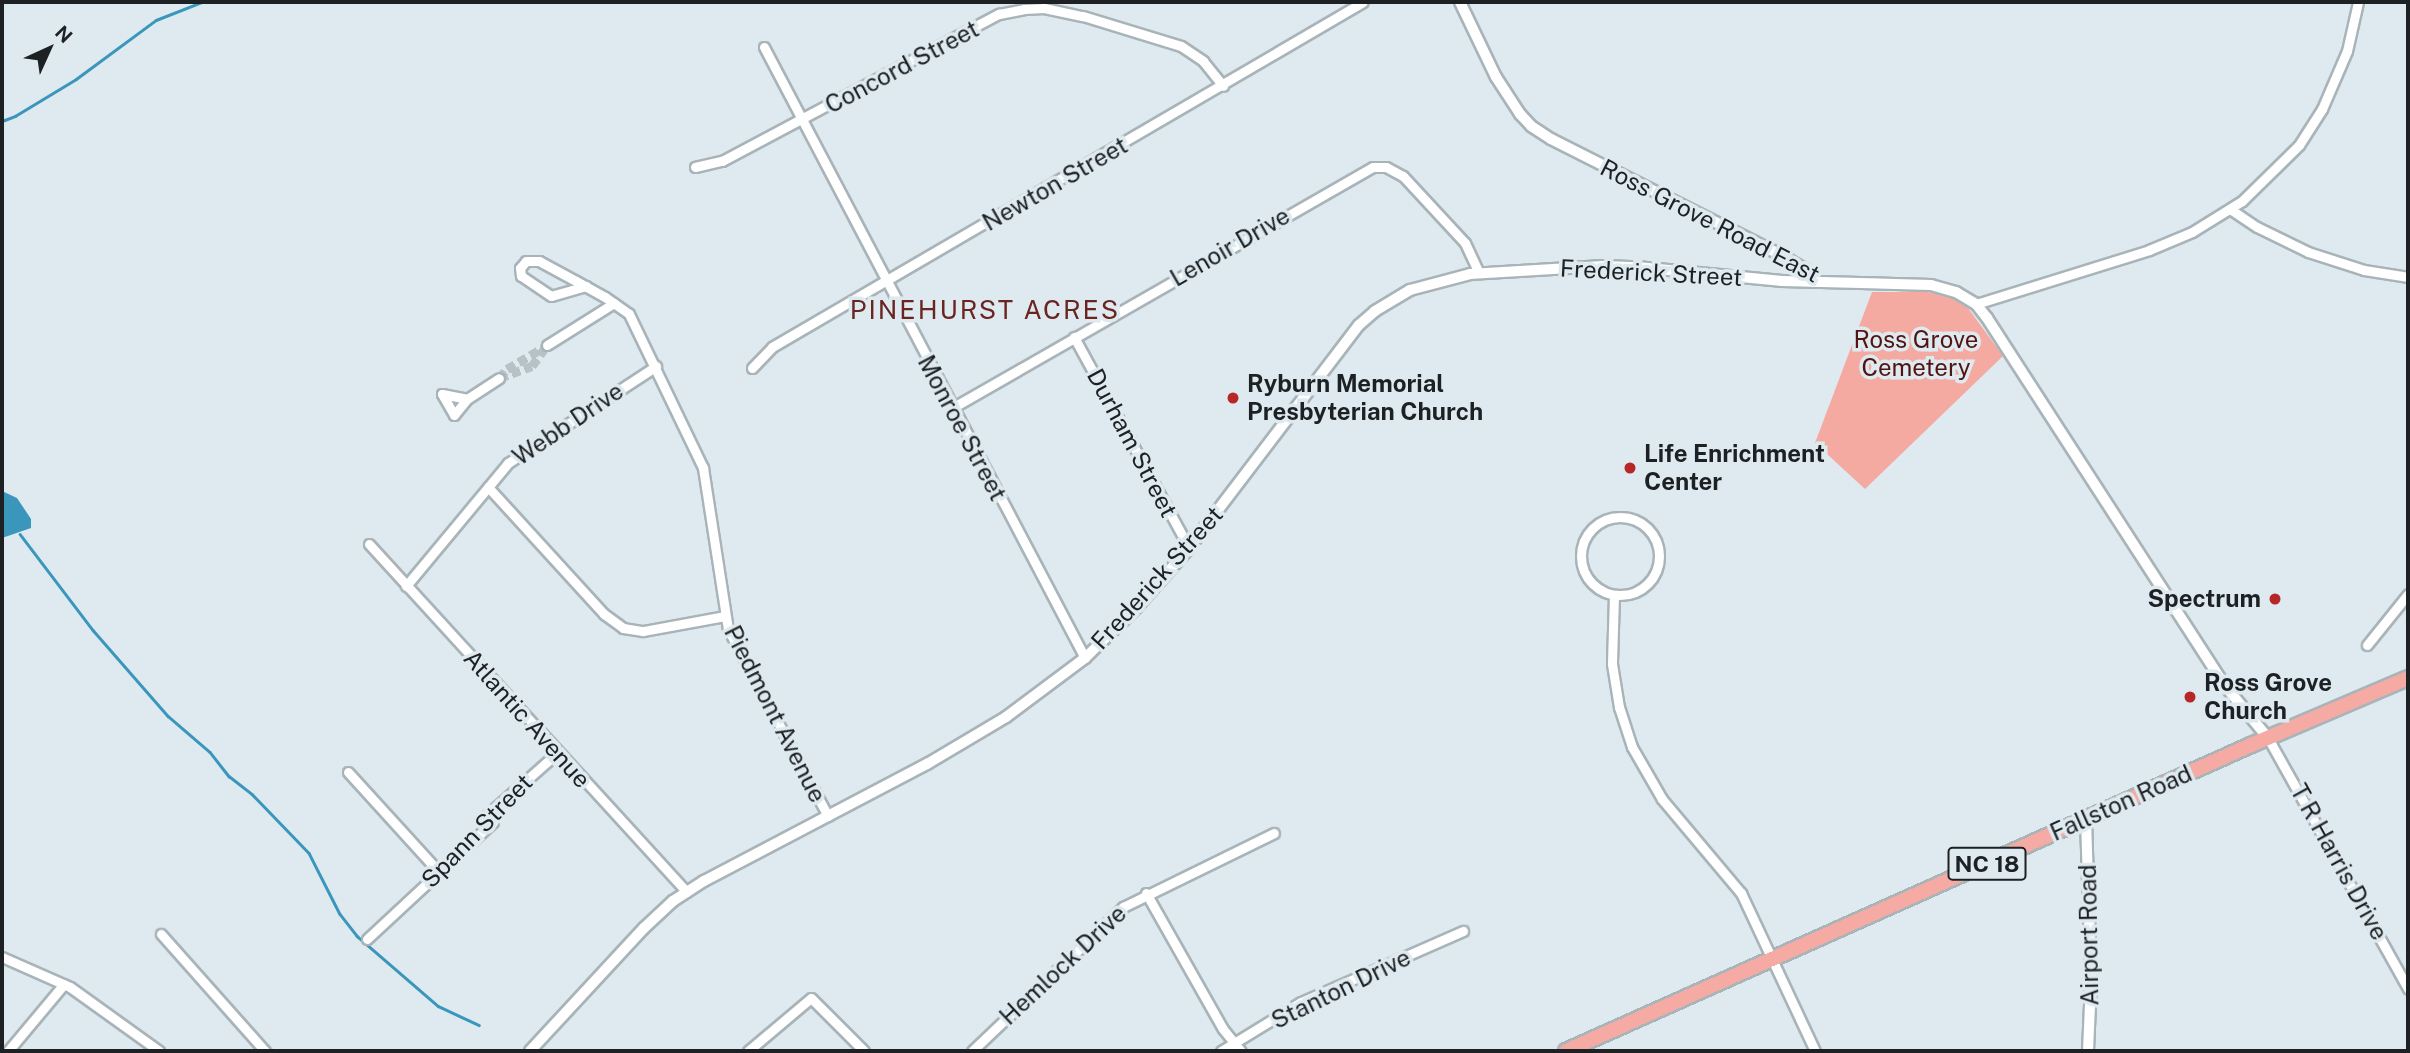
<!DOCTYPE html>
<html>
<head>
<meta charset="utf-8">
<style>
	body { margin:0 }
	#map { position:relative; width:2410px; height:1053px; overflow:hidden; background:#deeaf0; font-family:"Public Sans",sans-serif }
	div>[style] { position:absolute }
	.green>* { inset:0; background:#f4a9a1 }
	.water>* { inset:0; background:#3b96bb }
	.stream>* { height:2.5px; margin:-1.25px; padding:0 1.25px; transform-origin:1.25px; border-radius:1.25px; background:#3b96bb }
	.minor-tunnel>* { height:9px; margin-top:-4.5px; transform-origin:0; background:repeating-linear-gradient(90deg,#b7c2c7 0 9px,transparent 0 13.5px) }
	.roads { filter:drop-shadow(2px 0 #a9b4b9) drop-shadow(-2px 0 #a9b4b9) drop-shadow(0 2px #a9b4b9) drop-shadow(0 -2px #a9b4b9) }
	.minor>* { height:9px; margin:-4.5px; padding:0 4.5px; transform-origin:4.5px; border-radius:4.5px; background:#fff }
	.minor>.ring { margin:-4.5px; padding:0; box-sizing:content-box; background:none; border:9px solid #fff; border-radius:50% }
	.tertiary>* { height:10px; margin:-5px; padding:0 5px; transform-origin:5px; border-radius:5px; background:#fff }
	.primary>* { height:14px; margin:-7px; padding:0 7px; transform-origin:7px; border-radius:7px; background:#f5aaa4 }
	.dots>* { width:19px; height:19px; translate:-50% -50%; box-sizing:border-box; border:4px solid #deeaf0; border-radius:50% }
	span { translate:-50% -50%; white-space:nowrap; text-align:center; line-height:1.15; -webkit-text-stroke:7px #deeaf0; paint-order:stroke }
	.shield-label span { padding:2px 5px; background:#deeaf0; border:2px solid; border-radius:5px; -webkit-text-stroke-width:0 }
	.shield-label { font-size:23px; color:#1d2123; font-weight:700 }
	.street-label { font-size:24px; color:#1d2123 }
	.park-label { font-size:24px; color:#521311 }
	.poi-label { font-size:24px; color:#1d2123; font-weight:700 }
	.left { translate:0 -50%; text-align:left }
	.right { translate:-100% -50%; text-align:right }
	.neighbourhood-label { font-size:26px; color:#6a2521; letter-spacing:2px }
	.frame { position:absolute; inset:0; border:4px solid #1d2123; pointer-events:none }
	.north { position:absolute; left:14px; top:14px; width:70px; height:70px; -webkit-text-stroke:5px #deeaf0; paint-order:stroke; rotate:45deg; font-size:19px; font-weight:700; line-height:28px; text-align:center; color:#1d2123 }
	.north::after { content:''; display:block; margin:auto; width:24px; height:32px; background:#1d2123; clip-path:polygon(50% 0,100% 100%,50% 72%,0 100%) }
</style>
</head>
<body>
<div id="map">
	<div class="green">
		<i style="clip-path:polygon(1872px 292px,1928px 292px,1950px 297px,1968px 308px,2003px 356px,1865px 489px,1815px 443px)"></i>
	</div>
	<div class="water">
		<i style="clip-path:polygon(2px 491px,17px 498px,31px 519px,31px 528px,2px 538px)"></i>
	</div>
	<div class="stream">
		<i style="left:2px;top:121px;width:14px;rotate:-21deg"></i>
		<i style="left:15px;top:116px;width:71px;rotate:-31.2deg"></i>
		<i style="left:76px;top:79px;width:99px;rotate:-36.4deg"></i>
		<i style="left:156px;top:20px;width:49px;rotate:-21.4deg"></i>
		<i style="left:20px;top:534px;width:121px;rotate:52.8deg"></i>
		<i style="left:93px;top:630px;width:114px;rotate:48.9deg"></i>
		<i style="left:168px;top:716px;width:55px;rotate:40.6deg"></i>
		<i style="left:210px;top:752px;width:31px;rotate:52deg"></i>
		<i style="left:229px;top:776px;width:29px;rotate:38deg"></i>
		<i style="left:252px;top:794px;width:82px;rotate:46deg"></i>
		<i style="left:309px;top:853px;width:68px;rotate:63.1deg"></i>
		<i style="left:340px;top:914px;width:28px;rotate:52deg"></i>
		<i style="left:357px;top:936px;width:107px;rotate:40.8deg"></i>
		<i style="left:438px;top:1006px;width:45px;rotate:24.9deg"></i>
	</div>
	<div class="minor-tunnel">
		<i style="left:499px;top:378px;width:35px;rotate:-20deg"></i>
		<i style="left:532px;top:366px;width:26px;rotate:-54deg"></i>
		<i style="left:499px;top:378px;width:12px;rotate:-48deg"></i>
		<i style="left:507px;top:369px;width:45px;rotate:-30.5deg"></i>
	</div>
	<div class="roads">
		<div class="minor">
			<i style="left:764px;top:47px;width:690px;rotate:62.28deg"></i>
			<i style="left:695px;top:167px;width:28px;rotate:-13deg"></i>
			<i style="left:722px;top:161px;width:314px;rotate:-28deg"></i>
			<i style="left:999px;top:14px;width:25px;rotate:-11deg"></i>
			<i style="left:1024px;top:9px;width:20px;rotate:-3deg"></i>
			<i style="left:1044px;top:8px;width:40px;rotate:12deg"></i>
			<i style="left:1083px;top:16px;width:102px;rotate:17deg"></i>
			<i style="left:1181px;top:46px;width:27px;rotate:34deg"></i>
			<i style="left:1203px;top:61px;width:32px;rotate:51deg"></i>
			<i style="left:2230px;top:209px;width:32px;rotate:34deg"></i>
			<i style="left:2257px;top:227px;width:57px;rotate:26.1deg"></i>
			<i style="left:2308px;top:252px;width:59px;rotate:17.8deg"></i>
			<i style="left:2364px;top:270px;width:45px;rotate:9deg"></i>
			<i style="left:586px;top:286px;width:36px;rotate:164deg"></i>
			<i style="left:551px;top:296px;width:36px;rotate:-146deg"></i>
			<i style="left:521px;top:276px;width:8px;rotate:-97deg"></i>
			<i style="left:520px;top:268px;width:9px;rotate:-49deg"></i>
			<i style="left:526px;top:261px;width:13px"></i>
			<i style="left:539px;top:261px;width:42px;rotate:28.4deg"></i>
			<i style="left:576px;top:281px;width:33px;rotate:29deg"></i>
			<i style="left:605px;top:297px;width:29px;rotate:35deg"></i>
			<i style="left:629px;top:314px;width:171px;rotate:64.3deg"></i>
			<i style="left:703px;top:468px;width:163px;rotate:81.2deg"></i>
			<i style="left:728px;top:629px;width:212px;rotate:61.9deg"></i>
			<i style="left:1976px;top:304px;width:181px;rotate:-17.3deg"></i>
			<i style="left:2149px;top:250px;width:47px;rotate:-22.7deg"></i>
			<i style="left:2192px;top:232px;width:59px;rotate:-31.8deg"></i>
			<i style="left:2242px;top:201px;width:80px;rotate:-44.5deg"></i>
			<i style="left:2299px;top:145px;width:43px;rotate:-57.4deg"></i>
			<i style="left:2322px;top:109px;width:63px;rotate:-66.7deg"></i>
			<i style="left:2347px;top:51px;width:50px;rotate:-77.3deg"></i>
			<i style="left:1074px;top:337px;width:240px;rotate:61.4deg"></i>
			<i style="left:547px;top:345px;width:79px;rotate:-32.1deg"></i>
			<i style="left:752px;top:368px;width:29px;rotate:-46deg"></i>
			<i style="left:772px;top:347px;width:684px;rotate:-30.27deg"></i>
			<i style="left:442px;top:394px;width:25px;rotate:11deg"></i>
			<i style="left:467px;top:399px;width:38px;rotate:-33deg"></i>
			<i style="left:442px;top:394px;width:24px;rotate:60deg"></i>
			<i style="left:454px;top:415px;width:21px;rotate:-51deg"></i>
			<i style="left:952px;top:408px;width:485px;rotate:-29.8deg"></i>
			<i style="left:1373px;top:167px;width:13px"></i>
			<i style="left:1386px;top:167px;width:19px;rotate:28deg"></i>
			<i style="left:1403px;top:176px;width:91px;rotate:47.2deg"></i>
			<i style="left:1465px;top:243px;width:33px;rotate:65deg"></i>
			<i style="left:488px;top:487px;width:172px;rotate:47.6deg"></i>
			<i style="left:604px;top:614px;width:24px;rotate:36deg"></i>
			<i style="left:623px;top:628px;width:20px;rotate:9deg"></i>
			<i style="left:643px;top:631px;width:83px;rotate:-10.4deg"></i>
			<i class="ring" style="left:1581px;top:517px;width:69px;height:69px"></i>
			<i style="left:369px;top:544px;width:471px;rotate:47.6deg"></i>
			<i style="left:406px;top:586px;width:160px;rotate:-50.3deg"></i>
			<i style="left:508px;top:463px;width:177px;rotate:-33.2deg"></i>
			<i style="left:1614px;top:595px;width:69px;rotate:91.7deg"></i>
			<i style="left:1612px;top:664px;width:44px;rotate:80.8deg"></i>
			<i style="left:1619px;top:707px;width:42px;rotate:72deg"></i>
			<i style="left:1632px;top:747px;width:60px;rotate:60deg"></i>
			<i style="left:1662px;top:799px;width:123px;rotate:50deg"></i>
			<i style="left:1741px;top:893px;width:174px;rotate:64.9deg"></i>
			<i style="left:2367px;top:645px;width:65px;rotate:-51.2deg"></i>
			<i style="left:2268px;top:738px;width:287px;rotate:60.8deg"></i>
			<i style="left:348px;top:772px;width:135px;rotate:47.7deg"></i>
			<i style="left:1146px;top:893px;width:156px;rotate:60.5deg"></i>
			<i style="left:1223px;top:1029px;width:28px;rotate:51deg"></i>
			<i style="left:161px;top:934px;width:157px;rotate:48.4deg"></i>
			<i style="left:367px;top:939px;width:172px;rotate:-42.9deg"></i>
			<i style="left:493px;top:822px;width:9px;rotate:-131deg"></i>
			<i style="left:487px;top:815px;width:94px;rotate:-41.5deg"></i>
			<i style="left:2px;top:957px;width:74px;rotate:23.8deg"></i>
			<i style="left:70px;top:987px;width:110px;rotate:35.7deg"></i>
			<i style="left:8px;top:1051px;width:87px;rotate:-50.1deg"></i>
			<i style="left:748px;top:1051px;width:82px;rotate:-40.1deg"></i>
			<i style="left:811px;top:998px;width:75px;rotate:45deg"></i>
			<i style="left:972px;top:1051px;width:209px;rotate:-43.6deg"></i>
			<i style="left:1123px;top:907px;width:168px;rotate:-26.1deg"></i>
			<i style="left:1221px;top:1051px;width:94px;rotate:-31.5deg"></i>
			<i style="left:1301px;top:1002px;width:177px;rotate:-23.7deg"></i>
		</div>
		<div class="tertiary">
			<i style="left:1460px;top:2px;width:83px;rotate:64.4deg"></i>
			<i style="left:1496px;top:77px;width:44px;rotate:57deg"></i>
			<i style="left:1520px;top:114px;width:16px;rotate:47deg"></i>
			<i style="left:1531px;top:126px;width:24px;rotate:33deg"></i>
			<i style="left:1551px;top:139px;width:258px;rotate:26.8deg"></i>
			<i style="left:1781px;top:255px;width:31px;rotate:31deg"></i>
			<i style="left:1808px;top:271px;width:13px;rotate:58deg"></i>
			<i style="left:2086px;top:819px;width:163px;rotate:88.2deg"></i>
			<i style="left:2091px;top:982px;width:69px;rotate:92.5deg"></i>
			<i style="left:530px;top:1051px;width:168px;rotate:-47.2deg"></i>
			<i style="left:644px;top:928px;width:40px;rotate:-43deg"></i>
			<i style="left:673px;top:901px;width:37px;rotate:-33deg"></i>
			<i style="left:704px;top:881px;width:252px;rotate:-27.7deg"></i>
			<i style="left:927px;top:764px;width:92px;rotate:-30.7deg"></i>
			<i style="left:1006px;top:717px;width:99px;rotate:-36.8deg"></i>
			<i style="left:1085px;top:658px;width:71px;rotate:-44.4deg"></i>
			<i style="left:1136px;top:608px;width:80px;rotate:-48.5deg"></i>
			<i style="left:1189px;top:548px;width:280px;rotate:-52.7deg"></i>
			<i style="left:1359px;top:325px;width:21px;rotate:-41deg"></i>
			<i style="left:1375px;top:311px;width:41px;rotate:-31deg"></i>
			<i style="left:1410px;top:290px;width:62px;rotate:-14.9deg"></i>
			<i style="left:1470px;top:274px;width:133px;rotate:-3.4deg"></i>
			<i style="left:1603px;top:266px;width:34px;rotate:2deg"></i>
			<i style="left:1637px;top:267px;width:146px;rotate:5.5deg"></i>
			<i style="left:1782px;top:281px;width:149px;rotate:1.5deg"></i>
			<i style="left:1931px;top:285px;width:26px;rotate:16deg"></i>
			<i style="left:1956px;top:292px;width:23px;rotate:31deg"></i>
			<i style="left:1976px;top:304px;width:18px;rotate:52deg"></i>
			<i style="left:1987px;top:318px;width:440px;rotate:57.1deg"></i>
			<i style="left:2226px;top:687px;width:66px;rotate:50.5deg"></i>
		</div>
		<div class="primary">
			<i style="left:1566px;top:1051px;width:750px;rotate:-24.07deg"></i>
			<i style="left:2251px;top:745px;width:171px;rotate:-23.1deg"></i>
		</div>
	</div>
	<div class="dots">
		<i style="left:1233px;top:398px;background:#b72727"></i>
		<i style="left:1630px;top:468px;background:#b72727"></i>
		<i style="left:2275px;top:599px;background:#b72727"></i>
		<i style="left:2190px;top:697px;background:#b72727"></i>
	</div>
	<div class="shield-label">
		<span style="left:1987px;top:864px">NC 18</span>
	</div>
	<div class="street-label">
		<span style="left:902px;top:67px;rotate:-28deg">Concord Street</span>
		<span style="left:1055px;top:184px;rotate:-30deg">Newton Street</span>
		<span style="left:1710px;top:221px;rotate:27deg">Ross Grove Road East</span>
		<span style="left:1230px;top:247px;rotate:-30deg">Lenoir Drive</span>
		<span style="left:1651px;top:273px;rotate:3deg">Frederick Street</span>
		<span style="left:568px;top:424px;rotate:-34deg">Webb Drive</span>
		<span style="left:962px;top:428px;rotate:62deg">Monroe Street</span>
		<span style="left:1132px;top:443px;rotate:62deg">Durham Street</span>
		<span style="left:1157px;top:578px;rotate:-48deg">Frederick Street</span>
		<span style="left:775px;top:714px;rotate:63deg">Piedmont Avenue</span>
		<span style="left:527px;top:719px;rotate:48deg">Atlantic Avenue</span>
		<span style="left:2121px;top:803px;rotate:-24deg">Fallston Road</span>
		<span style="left:477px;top:831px;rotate:-46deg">Spann Street</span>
		<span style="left:2339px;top:862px;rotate:61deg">T R Harris Drive</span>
		<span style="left:2089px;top:935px;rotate:-91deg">Airport Road</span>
		<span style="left:1063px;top:965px;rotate:-43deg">Hemlock Drive</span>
		<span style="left:1341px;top:989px;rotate:-26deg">Stanton Drive</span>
	</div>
	<div class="park-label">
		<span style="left:1916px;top:354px">Ross Grove<br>Cemetery</span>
	</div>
	<div class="poi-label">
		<span class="left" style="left:1247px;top:398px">Ryburn Memorial<br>Presbyterian Church</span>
		<span class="left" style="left:1644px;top:468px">Life Enrichment<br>Center</span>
		<span class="right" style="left:2261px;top:599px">Spectrum</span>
		<span class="left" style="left:2204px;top:697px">Ross Grove<br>Church</span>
	</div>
	<div class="neighbourhood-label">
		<span style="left:985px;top:310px">PINEHURST ACRES</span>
	</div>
	<div class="frame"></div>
	<div class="north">N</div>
</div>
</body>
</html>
